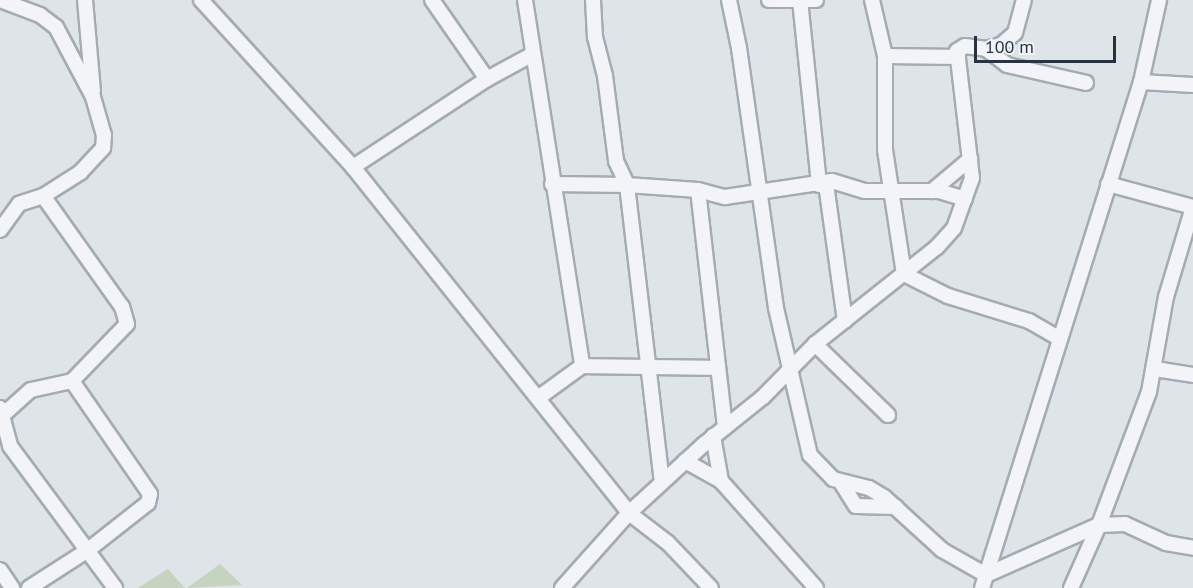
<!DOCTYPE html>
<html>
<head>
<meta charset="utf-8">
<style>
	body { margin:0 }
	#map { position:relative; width:1193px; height:588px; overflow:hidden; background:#dfe4e9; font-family:"PT Sans",sans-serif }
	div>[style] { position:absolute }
	.green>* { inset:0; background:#c6d3c0 }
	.roads { filter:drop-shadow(2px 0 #a4abb3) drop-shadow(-2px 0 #a4abb3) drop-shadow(0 2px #a4abb3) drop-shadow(0 -2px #a4abb3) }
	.minor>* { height:14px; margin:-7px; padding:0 7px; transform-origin:7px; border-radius:7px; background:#f2f4f7 }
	span { translate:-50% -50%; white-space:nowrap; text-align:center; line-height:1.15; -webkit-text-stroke:4.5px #eff2f6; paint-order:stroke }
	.scale { position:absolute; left:974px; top:36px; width:142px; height:27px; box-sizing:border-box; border:3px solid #283240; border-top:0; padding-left:8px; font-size:18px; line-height:21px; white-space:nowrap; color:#283240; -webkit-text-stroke:4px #eff2f6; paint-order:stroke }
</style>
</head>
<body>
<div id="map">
	<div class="green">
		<i style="clip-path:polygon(220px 564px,242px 585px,187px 588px)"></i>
		<i style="clip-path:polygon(168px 569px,185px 588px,138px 588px)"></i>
	</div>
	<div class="roads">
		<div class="minor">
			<i style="left:0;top:0;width:43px;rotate:20.6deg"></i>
			<i style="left:40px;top:15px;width:20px;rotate:37deg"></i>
			<i style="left:56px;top:27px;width:79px;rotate:62.1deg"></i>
			<i style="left:93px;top:97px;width:40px;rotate:74deg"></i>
			<i style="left:104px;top:135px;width:13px;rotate:94deg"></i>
			<i style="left:103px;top:148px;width:33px;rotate:133deg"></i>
			<i style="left:81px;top:172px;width:45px;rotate:147.7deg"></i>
			<i style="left:43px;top:196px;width:25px;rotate:162deg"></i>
			<i style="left:19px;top:204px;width:32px;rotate:126deg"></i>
			<i style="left:85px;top:0;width:91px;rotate:85deg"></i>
			<i style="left:201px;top:0;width:226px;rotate:47.7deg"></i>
			<i style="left:353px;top:167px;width:443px;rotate:51.4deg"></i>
			<i style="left:629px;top:513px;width:49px;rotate:37.6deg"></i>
			<i style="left:668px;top:543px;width:62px;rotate:46.3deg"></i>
			<i style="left:525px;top:0;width:370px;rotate:81.1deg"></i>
			<i style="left:593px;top:0;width:37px;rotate:87deg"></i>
			<i style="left:595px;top:37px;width:40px;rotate:75.6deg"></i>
			<i style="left:605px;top:76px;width:86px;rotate:82.6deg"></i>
			<i style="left:616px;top:161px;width:26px;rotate:65deg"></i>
			<i style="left:627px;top:185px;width:299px;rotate:83.3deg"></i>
			<i style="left:729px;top:0;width:49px;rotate:78.2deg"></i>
			<i style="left:739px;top:48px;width:263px;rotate:81.9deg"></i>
			<i style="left:776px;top:308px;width:151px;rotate:77deg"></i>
			<i style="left:810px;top:455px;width:33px;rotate:46deg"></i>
			<i style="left:833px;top:479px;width:37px;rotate:14deg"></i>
			<i style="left:869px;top:488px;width:17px;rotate:31deg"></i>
			<i style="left:884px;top:497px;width:79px;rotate:42.4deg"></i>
			<i style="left:942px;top:550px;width:51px;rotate:29.6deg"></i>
			<i style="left:986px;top:575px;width:124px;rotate:-23.9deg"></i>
			<i style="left:1099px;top:525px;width:142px;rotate:-69.4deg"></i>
			<i style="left:1149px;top:392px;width:97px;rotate:-79.9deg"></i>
			<i style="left:1166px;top:297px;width:94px;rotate:-73.3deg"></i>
			<i style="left:769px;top:0;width:47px"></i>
			<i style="left:800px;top:0;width:186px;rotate:84.1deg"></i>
			<i style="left:872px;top:0;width:57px;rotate:76.9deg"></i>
			<i style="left:885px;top:56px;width:94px;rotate:90deg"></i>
			<i style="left:885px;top:150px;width:125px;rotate:81.3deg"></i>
			<i style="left:904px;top:274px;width:49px;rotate:26.6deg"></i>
			<i style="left:948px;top:296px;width:85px;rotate:17.2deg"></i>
			<i style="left:1029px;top:321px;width:34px;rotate:30deg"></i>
			<i style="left:986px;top:49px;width:26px;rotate:37deg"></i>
			<i style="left:1007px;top:65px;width:81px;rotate:12.8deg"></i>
			<i style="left:885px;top:56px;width:73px;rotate:0.8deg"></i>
			<i style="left:487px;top:79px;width:50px;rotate:-28.6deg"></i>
			<i style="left:1141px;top:82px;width:52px;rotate:3.3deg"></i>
			<i style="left:353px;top:167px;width:160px;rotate:-33.3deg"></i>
			<i style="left:487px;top:79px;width:96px;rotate:-124.8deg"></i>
			<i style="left:552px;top:184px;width:75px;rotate:0.8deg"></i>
			<i style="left:627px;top:185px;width:71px;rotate:4deg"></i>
			<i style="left:698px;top:190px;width:28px;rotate:15deg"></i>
			<i style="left:725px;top:197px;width:108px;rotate:-8.5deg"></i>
			<i style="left:832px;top:181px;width:34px;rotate:17deg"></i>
			<i style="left:865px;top:191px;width:74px"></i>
			<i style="left:939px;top:191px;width:27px;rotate:17deg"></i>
			<i style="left:826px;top:184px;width:138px;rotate:82.1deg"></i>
			<i style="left:1108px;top:184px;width:88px;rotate:15.1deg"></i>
			<i style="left:698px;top:190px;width:239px;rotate:83.5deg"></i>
			<i style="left:932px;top:191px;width:50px;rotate:-40.1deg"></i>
			<i style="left:815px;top:344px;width:102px;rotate:44.2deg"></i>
			<i style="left:1155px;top:369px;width:38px;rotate:9deg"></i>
			<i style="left:538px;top:398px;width:54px;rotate:-36deg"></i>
			<i style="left:582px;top:366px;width:136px;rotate:0.8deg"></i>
			<i style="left:0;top:408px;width:39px;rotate:75deg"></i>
			<i style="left:10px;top:446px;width:177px;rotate:53.5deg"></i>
			<i style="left:4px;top:414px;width:36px;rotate:-42deg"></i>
			<i style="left:31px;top:390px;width:42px;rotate:-12.4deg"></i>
			<i style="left:72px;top:381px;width:79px;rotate:-46deg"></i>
			<i style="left:127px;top:324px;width:18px;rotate:-106deg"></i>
			<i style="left:122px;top:307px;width:136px;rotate:-125.4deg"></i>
			<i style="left:713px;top:436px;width:46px;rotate:79.9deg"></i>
			<i style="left:685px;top:461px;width:41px;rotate:29.1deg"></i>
			<i style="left:721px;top:481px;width:143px;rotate:48.4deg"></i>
			<i style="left:842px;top:484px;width:26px;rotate:58deg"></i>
			<i style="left:856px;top:506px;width:40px;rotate:1.4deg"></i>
			<i style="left:0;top:570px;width:22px;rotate:56deg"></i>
			<i style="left:29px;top:588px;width:70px;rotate:-32.8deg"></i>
			<i style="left:88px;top:550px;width:76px;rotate:-38.1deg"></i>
			<i style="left:148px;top:503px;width:9px;rotate:-77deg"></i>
			<i style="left:150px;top:494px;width:137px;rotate:-124.6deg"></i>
			<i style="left:562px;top:588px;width:101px;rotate:-48.2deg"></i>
			<i style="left:629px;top:513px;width:100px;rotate:-42.6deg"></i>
			<i style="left:703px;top:445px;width:77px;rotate:-38.7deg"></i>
			<i style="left:763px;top:397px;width:74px;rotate:-45.5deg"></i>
			<i style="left:815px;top:344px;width:156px;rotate:-38.5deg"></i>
			<i style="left:937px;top:247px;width:25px;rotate:-48deg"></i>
			<i style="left:954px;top:228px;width:53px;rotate:-70.2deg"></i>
			<i style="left:972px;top:178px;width:128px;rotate:-96.7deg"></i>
			<i style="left:957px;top:51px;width:9px;rotate:-32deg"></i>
			<i style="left:965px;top:46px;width:21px;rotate:8deg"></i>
			<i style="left:986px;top:49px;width:16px;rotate:-15deg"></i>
			<i style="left:1001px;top:45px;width:18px;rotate:-41deg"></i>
			<i style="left:1015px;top:33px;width:34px;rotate:-75deg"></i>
			<i style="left:982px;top:588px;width:530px;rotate:-72.56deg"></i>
			<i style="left:1141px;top:82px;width:84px;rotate:-77.6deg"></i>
			<i style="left:1071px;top:588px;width:69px;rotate:-66deg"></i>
			<i style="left:1099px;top:525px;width:26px;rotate:-2deg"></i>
			<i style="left:1125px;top:524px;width:45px;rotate:24.9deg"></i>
			<i style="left:1166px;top:543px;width:27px;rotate:10deg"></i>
		</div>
	</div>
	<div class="scale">100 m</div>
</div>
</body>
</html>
